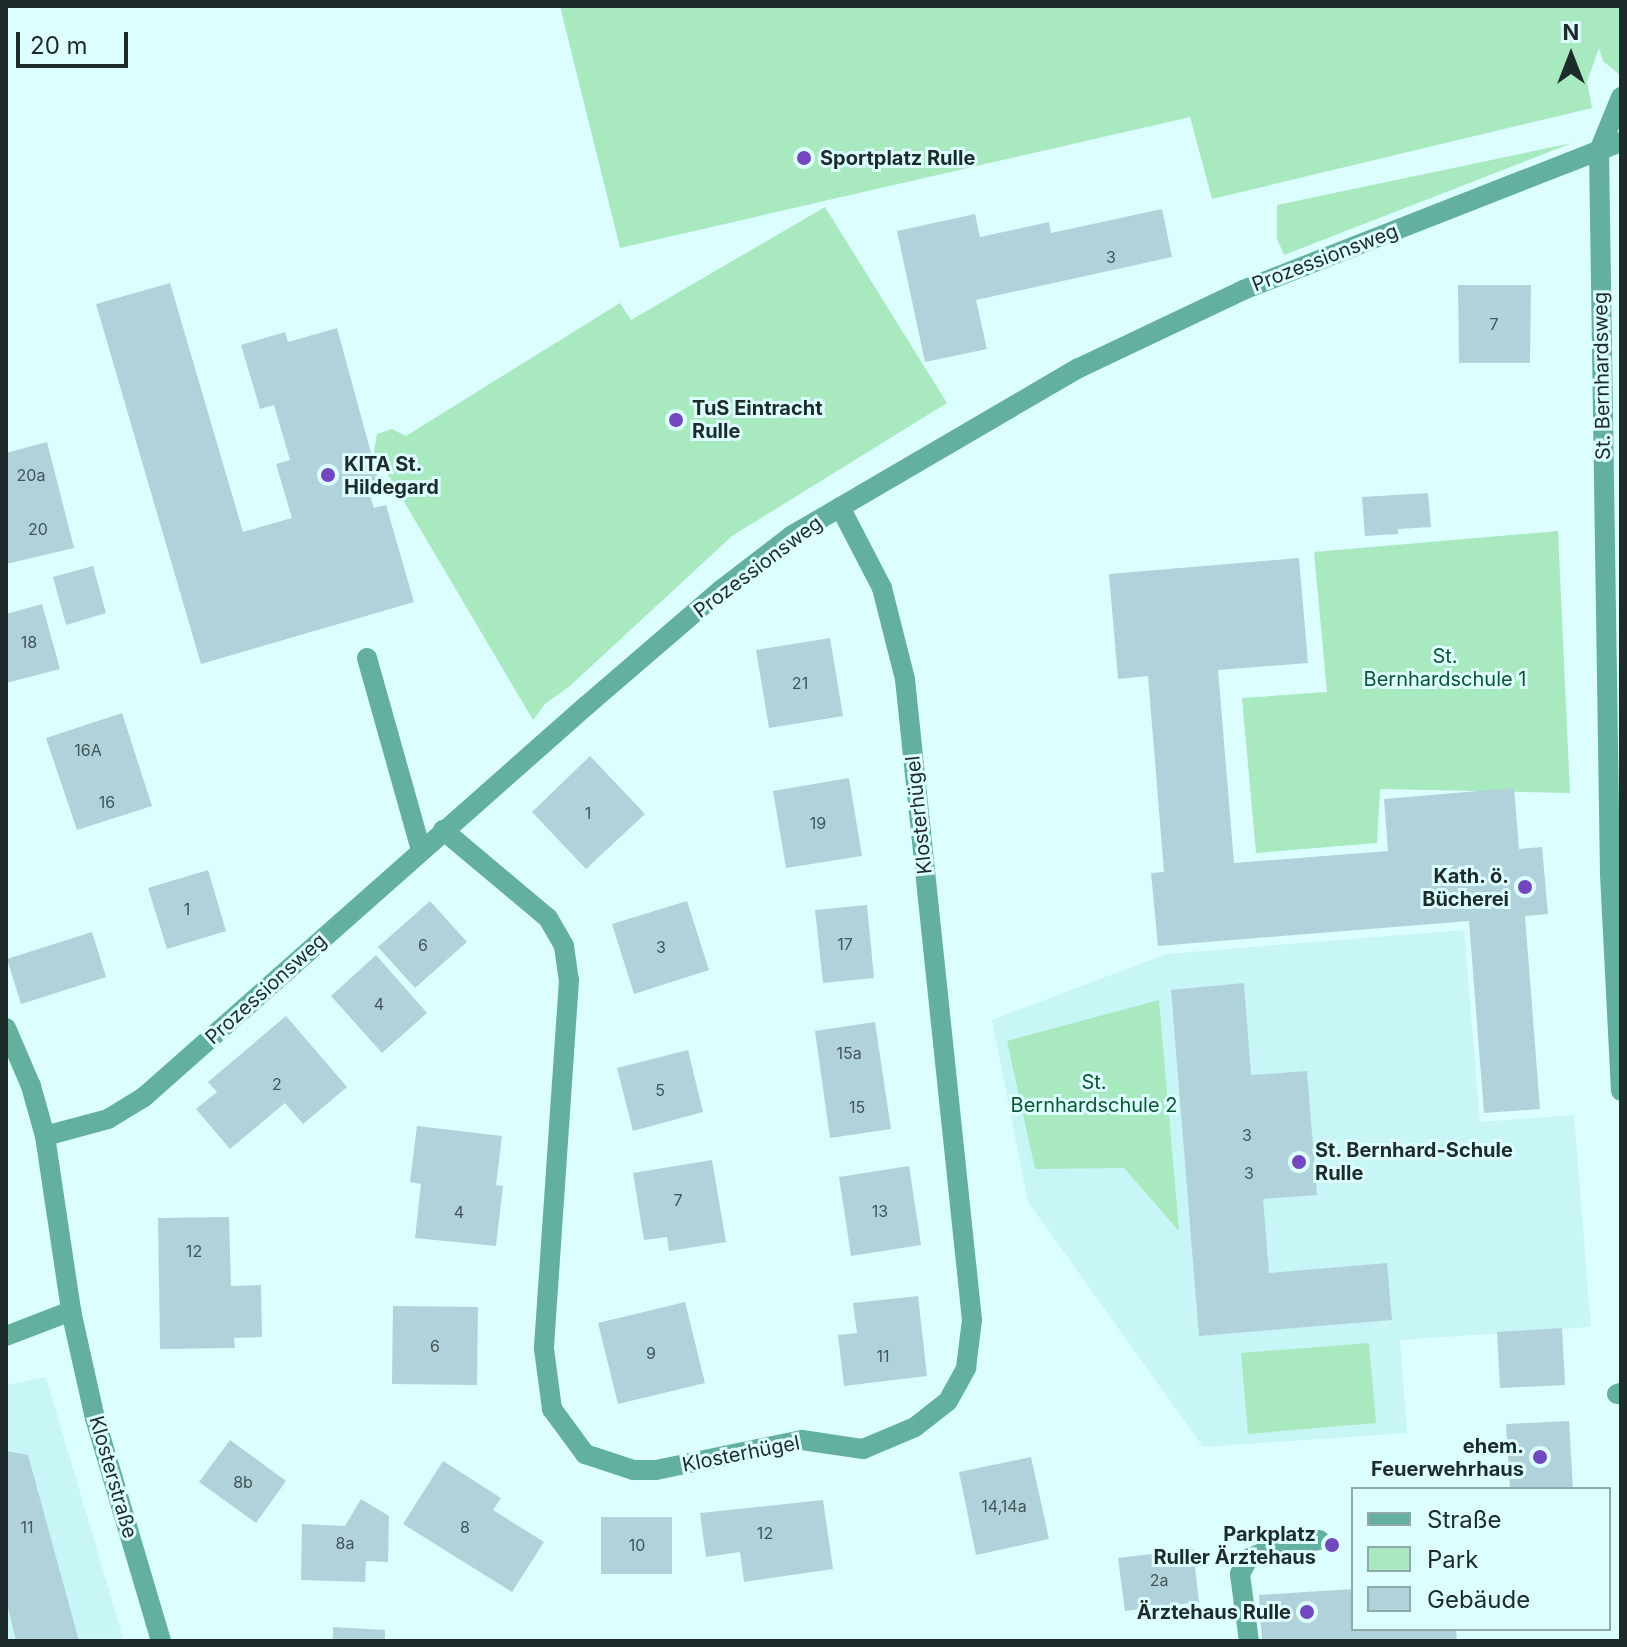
<!DOCTYPE html>
<html>
<head>
<meta charset="utf-8">
<style>
	body { margin:0 }
	#map { position:relative; width:1627px; height:1647px; overflow:hidden; background:#dcfefe; font-family:Inter,sans-serif }
	div>[style] { position:absolute }
	.built>* { inset:0; background:#c8f5f5 }
	.green>* { inset:0; background:#a8e9c0 }
	.building>* { inset:0; background:#b2d2db }
	.minor>* { height:20px; margin:-10px; padding:0 10px; transform-origin:10px; border-radius:10px; background:#64b09e }
	.dots>* { width:22px; height:22px; translate:-50% -50%; box-sizing:border-box; border:4px solid #dcfefe; border-radius:50% }
	span { translate:-50% -50%; white-space:nowrap; text-align:center; line-height:1.15; -webkit-text-stroke:6px #dcfefe; paint-order:stroke }
	.number-label { font-size:16px; color:#425557 }
	.number-label span { -webkit-text-stroke-width:0 }
	.poi-label { font-size:20px; color:#1d2b2b; font-weight:700 }
	.left { translate:0 -50%; text-align:left }
	.right { translate:-100% -50%; text-align:right }
	.street-label { font-size:20px; color:#1d2b2b }
	.park-label { font-size:20px; color:#0c5633 }
	.frame { position:absolute; inset:0; border:8px solid #1d2b2b; pointer-events:none }
	.legend { position:absolute; left:1351px; top:1487px; width:260px; height:144px; box-sizing:border-box; background:#dcfefe; border:2px solid #90aaaa; margin:0; padding:10px 14px; list-style:none; font-size:24px; color:#1d2b2b }
	.legend li { display:flex; align-items:center; gap:16px; height:40px }
	.legend b { width:40px; border:2px solid #90aaaa }
	.north { position:absolute; left:1531px; top:16px; width:80px; height:80px; -webkit-text-stroke:6px #dcfefe; paint-order:stroke; rotate:0deg; font-size:22px; font-weight:700; line-height:32px; text-align:center; color:#1d2b2b }
	.north::after { content:''; display:block; margin:auto; width:28px; height:36px; background:#1d2b2b; clip-path:polygon(50% 0,100% 100%,50% 72%,0 100%) }
	.scale { position:absolute; left:16px; top:32px; width:112px; height:36px; box-sizing:border-box; border:4px solid #1d2b2b; border-top:0; padding-left:10px; font-size:24px; line-height:28px; white-space:nowrap; color:#1d2b2b; -webkit-text-stroke:6px #dcfefe; paint-order:stroke }
</style>
</head>
<body>
<div id="map">
	<div class="built">
		<i style="clip-path:polygon(1464px 930px,1480px 1122px,1574px 1115px,1591px 1327px,1400px 1340px,1407px 1433px,1203px 1447px,1028px 1202px,992px 1020px,1166px 954px)"></i>
		<i style="clip-path:polygon(46px 1377px,124px 1641px,6px 1641px,6px 1385px)"></i>
	</div>
	<div class="green">
		<i style="clip-path:polygon(560px 6px,1621px 6px,1621px 76px,1603px 61px,1599px 48px,1587px 82px,1592px 108px,1212px 199px,1190px 117px,620px 248px)"></i>
		<i style="clip-path:polygon(1572px 143px,1284px 255px,1277px 239px,1277px 205px)"></i>
		<i style="clip-path:polygon(825px 207px,947px 403px,732px 536px,571px 685px,545px 704px,533px 720px,374px 451px,377px 434px,392px 429px,406px 436px,620px 303px,631px 320px)"></i>
		<i style="clip-path:polygon(1558px 531px,1570px 793px,1380px 789px,1377px 843px,1256px 853px,1242px 698px,1327px 692px,1314px 552px)"></i>
		<i style="clip-path:polygon(1159px 1000px,1179px 1231px,1124px 1168px,1035px 1169px,1007px 1041px)"></i>
		<i style="clip-path:polygon(1369px 1343px,1376px 1423px,1248px 1434px,1241px 1353px)"></i>
	</div>
	<div class="building">
		<i style="clip-path:polygon(1162px 209px,1172px 257px,976px 300px,987px 349px,925px 362px,897px 231px,975px 214px,980px 237px,1049px 222px,1051px 233px)"></i>
		<i style="clip-path:polygon(170px 283px,243px 532px,292px 518px,276px 464px,290px 460px,274px 405px,260px 409px,241px 345px,285px 332px,288px 342px,337px 328px,380px 486px,368px 490px,374px 508px,386px 505px,414px 602px,201px 664px,96px 304px)"></i>
		<i style="clip-path:polygon(1458px 285px,1531px 285px,1530px 363px,1459px 363px)"></i>
		<i style="clip-path:polygon(47px 442px,74px 548px,6px 564px,6px 453px)"></i>
		<i style="clip-path:polygon(1428px 493px,1431px 527px,1398px 529px,1398px 534px,1365px 536px,1362px 497px)"></i>
		<i style="clip-path:polygon(1299px 558px,1308px 663px,1218px 670px,1234px 863px,1388px 851px,1384px 799px,1514px 788px,1519px 849px,1542px 847px,1548px 914px,1525px 916px,1540px 1109px,1484px 1113px,1469px 921px,1158px 946px,1151px 873px,1164px 872px,1148px 676px,1118px 679px,1109px 574px)"></i>
		<i style="clip-path:polygon(93px 566px,106px 613px,66px 625px,53px 577px)"></i>
		<i style="clip-path:polygon(42px 604px,60px 669px,6px 683px,6px 614px)"></i>
		<i style="clip-path:polygon(830px 638px,843px 716px,769px 728px,756px 650px)"></i>
		<i style="clip-path:polygon(122px 713px,152px 806px,77px 830px,46px 738px)"></i>
		<i style="clip-path:polygon(590px 756px,645px 814px,586px 869px,532px 812px)"></i>
		<i style="clip-path:polygon(849px 778px,862px 856px,786px 868px,773px 791px)"></i>
		<i style="clip-path:polygon(208px 870px,226px 931px,167px 949px,148px 888px)"></i>
		<i style="clip-path:polygon(430px 901px,467px 942px,415px 988px,378px 947px)"></i>
		<i style="clip-path:polygon(687px 901px,709px 970px,634px 994px,612px 924px)"></i>
		<i style="clip-path:polygon(867px 905px,874px 978px,823px 983px,815px 910px)"></i>
		<i style="clip-path:polygon(92px 932px,106px 977px,21px 1004px,7px 959px)"></i>
		<i style="clip-path:polygon(376px 955px,427px 1013px,382px 1053px,331px 996px)"></i>
		<i style="clip-path:polygon(1244px 983px,1251px 1075px,1307px 1071px,1317px 1195px,1263px 1199px,1269px 1273px,1387px 1263px,1392px 1320px,1199px 1336px,1171px 990px)"></i>
		<i style="clip-path:polygon(286px 1016px,347px 1087px,303px 1124px,285px 1103px,230px 1149px,196px 1109px,217px 1092px,208px 1082px)"></i>
		<i style="clip-path:polygon(875px 1022px,891px 1129px,830px 1138px,815px 1031px)"></i>
		<i style="clip-path:polygon(688px 1050px,703px 1112px,633px 1131px,617px 1068px)"></i>
		<i style="clip-path:polygon(417px 1126px,502px 1136px,496px 1185px,503px 1186px,496px 1246px,415px 1238px,421px 1184px,410px 1182px)"></i>
		<i style="clip-path:polygon(712px 1160px,726px 1242px,669px 1251px,667px 1237px,644px 1240px,633px 1173px)"></i>
		<i style="clip-path:polygon(909px 1166px,921px 1245px,851px 1256px,839px 1177px)"></i>
		<i style="clip-path:polygon(229px 1217px,231px 1286px,261px 1285px,262px 1337px,234px 1338px,235px 1348px,160px 1349px,158px 1218px)"></i>
		<i style="clip-path:polygon(918px 1296px,927px 1376px,844px 1386px,838px 1335px,857px 1333px,853px 1303px)"></i>
		<i style="clip-path:polygon(685px 1302px,705px 1383px,618px 1404px,598px 1323px)"></i>
		<i style="clip-path:polygon(393px 1306px,478px 1307px,477px 1385px,392px 1384px)"></i>
		<i style="clip-path:polygon(1562px 1328px,1565px 1385px,1500px 1388px,1497px 1332px)"></i>
		<i style="clip-path:polygon(1569px 1421px,1573px 1489px,1510px 1489px,1506px 1424px)"></i>
		<i style="clip-path:polygon(230px 1440px,286px 1481px,256px 1523px,199px 1482px)"></i>
		<i style="clip-path:polygon(6px 1451px,28px 1455px,79px 1641px,16px 1641px,6px 1599px)"></i>
		<i style="clip-path:polygon(1031px 1457px,1049px 1539px,976px 1555px,959px 1472px)"></i>
		<i style="clip-path:polygon(443px 1461px,501px 1498px,493px 1510px,544px 1542px,512px 1592px,403px 1524px)"></i>
		<i style="clip-path:polygon(361px 1499px,389px 1516px,388px 1562px,366px 1561px,365px 1582px,301px 1580px,302px 1524px,345px 1526px)"></i>
		<i style="clip-path:polygon(823px 1500px,833px 1569px,744px 1582px,740px 1552px,706px 1557px,700px 1513px)"></i>
		<i style="clip-path:polygon(601px 1517px,672px 1517px,672px 1574px,601px 1574px)"></i>
		<i style="clip-path:polygon(1193px 1549px,1199px 1602px,1125px 1611px,1118px 1558px)"></i>
		<i style="clip-path:polygon(1353px 1589px,1353px 1629px,1456px 1629px,1457px 1641px,1262px 1641px,1259px 1595px)"></i>
		<i style="clip-path:polygon(333px 1627px,385px 1630px,385px 1641px,333px 1641px)"></i>
	</div>
	<div class="minor">
		<i style="left:1621px;top:97px;width:58px;rotate:112.2deg"></i>
		<i style="left:1599px;top:151px;width:723px;rotate:89.13deg"></i>
		<i style="left:1610px;top:874px;width:217px;rotate:87.1deg"></i>
		<i style="left:367px;top:658px;width:199px;rotate:74.3deg"></i>
		<i style="left:443px;top:830px;width:137px;rotate:40deg"></i>
		<i style="left:548px;top:918px;width:32px;rotate:60deg"></i>
		<i style="left:564px;top:946px;width:34px;rotate:82deg"></i>
		<i style="left:569px;top:980px;width:370px;rotate:93.9deg"></i>
		<i style="left:544px;top:1349px;width:61px;rotate:82.4deg"></i>
		<i style="left:552px;top:1409px;width:56px;rotate:53.7deg"></i>
		<i style="left:585px;top:1454px;width:51px;rotate:18.4deg"></i>
		<i style="left:633px;top:1470px;width:23px"></i>
		<i style="left:656px;top:1470px;width:149px;rotate:-11.6deg"></i>
		<i style="left:802px;top:1440px;width:62px;rotate:8.4deg"></i>
		<i style="left:863px;top:1449px;width:56px;rotate:-22.9deg"></i>
		<i style="left:915px;top:1427px;width:42px;rotate:-38.2deg"></i>
		<i style="left:948px;top:1401px;width:38px;rotate:-61deg"></i>
		<i style="left:966px;top:1368px;width:48px;rotate:-82.9deg"></i>
		<i style="left:972px;top:1320px;width:644px;rotate:-95.97deg"></i>
		<i style="left:905px;top:679px;width:94px;rotate:-104.2deg"></i>
		<i style="left:882px;top:588px;width:91px;rotate:-117.4deg"></i>
		<i style="left:6px;top:1028px;width:63px;rotate:66.7deg"></i>
		<i style="left:31px;top:1086px;width:52px;rotate:74.4deg"></i>
		<i style="left:45px;top:1136px;width:177px;rotate:81.5deg"></i>
		<i style="left:71px;top:1311px;width:110px;rotate:77.4deg"></i>
		<i style="left:95px;top:1418px;width:233px;rotate:73.5deg"></i>
		<i style="left:45px;top:1136px;width:65px;rotate:-15.1deg"></i>
		<i style="left:108px;top:1119px;width:42px;rotate:-31.4deg"></i>
		<i style="left:144px;top:1097px;width:590px;rotate:-41.5deg"></i>
		<i style="left:586px;top:706px;width:178px;rotate:-40.7deg"></i>
		<i style="left:721px;top:590px;width:88px;rotate:-37.6deg"></i>
		<i style="left:791px;top:536px;width:333px;rotate:-30.3deg"></i>
		<i style="left:1079px;top:368px;width:182px;rotate:-25.4deg"></i>
		<i style="left:1243px;top:290px;width:406px;rotate:-21.4deg"></i>
		<i style="left:6px;top:1336px;width:70px;rotate:-21deg"></i>
		<i style="left:1617px;top:1394px;width:4px;rotate:-14deg"></i>
		<i style="left:1249px;top:1641px;width:68px;rotate:-97.7deg"></i>
		<i style="left:1240px;top:1574px;width:17px;rotate:-62deg"></i>
		<i style="left:1248px;top:1559px;width:27px;rotate:-24deg"></i>
		<i style="left:1273px;top:1548px;width:47px;rotate:-9.9deg"></i>
	</div>
	<div class="dots">
		<i style="left:804px;top:158px;background:#7347bf"></i>
		<i style="left:676px;top:420px;background:#7347bf"></i>
		<i style="left:328px;top:475px;background:#7347bf"></i>
		<i style="left:1525px;top:887px;background:#7347bf"></i>
		<i style="left:1299px;top:1162px;background:#7347bf"></i>
		<i style="left:1540px;top:1457px;background:#7347bf"></i>
		<i style="left:1332px;top:1545px;background:#7347bf"></i>
		<i style="left:1307px;top:1612px;background:#7347bf"></i>
	</div>
	<div class="number-label">
		<span style="left:1111px;top:257px">3</span>
		<span style="left:1494px;top:324px">7</span>
		<span style="left:31px;top:475px">20a</span>
		<span style="left:38px;top:529px">20</span>
		<span style="left:29px;top:642px">18</span>
		<span style="left:800px;top:683px">21</span>
		<span style="left:88px;top:750px">16A</span>
		<span style="left:107px;top:802px">16</span>
		<span style="left:588px;top:813px">1</span>
		<span style="left:818px;top:823px">19</span>
		<span style="left:187px;top:909px">1</span>
		<span style="left:845px;top:944px">17</span>
		<span style="left:423px;top:945px">6</span>
		<span style="left:661px;top:947px">3</span>
		<span style="left:379px;top:1004px">4</span>
		<span style="left:849px;top:1053px">15a</span>
		<span style="left:277px;top:1084px">2</span>
		<span style="left:660px;top:1090px">5</span>
		<span style="left:857px;top:1107px">15</span>
		<span style="left:1247px;top:1135px">3</span>
		<span style="left:1249px;top:1173px">3</span>
		<span style="left:678px;top:1200px">7</span>
		<span style="left:880px;top:1211px">13</span>
		<span style="left:459px;top:1212px">4</span>
		<span style="left:194px;top:1251px">12</span>
		<span style="left:435px;top:1346px">6</span>
		<span style="left:651px;top:1353px">9</span>
		<span style="left:883px;top:1356px">11</span>
		<span style="left:243px;top:1482px">8b</span>
		<span style="left:1004px;top:1506px">14,14a</span>
		<span style="left:27px;top:1527px">11</span>
		<span style="left:465px;top:1527px">8</span>
		<span style="left:765px;top:1533px">12</span>
		<span style="left:345px;top:1543px">8a</span>
		<span style="left:637px;top:1545px">10</span>
		<span style="left:1159px;top:1580px">2a</span>
	</div>
	<div class="poi-label">
		<span class="left" style="left:820px;top:158px">Sportplatz Rulle</span>
		<span class="left" style="left:692px;top:420px">TuS Eintracht<br>Rulle</span>
		<span class="left" style="left:344px;top:476px">KITA St.<br>Hildegard</span>
		<span class="right" style="left:1509px;top:888px">Kath. ö.<br>Bücherei</span>
		<span class="left" style="left:1315px;top:1162px">St. Bernhard-Schule<br>Rulle</span>
		<span class="right" style="left:1524px;top:1458px">ehem.<br>Feuerwehrhaus</span>
		<span class="right" style="left:1316px;top:1546px">Parkplatz<br>Ruller Ärztehaus</span>
		<span class="right" style="left:1291px;top:1612px">Ärztehaus Rulle</span>
	</div>
	<div class="street-label">
		<span style="left:1325px;top:258px;rotate:-21deg">Prozessionsweg</span>
		<span style="left:1602px;top:376px;rotate:-91deg">St. Bernhardsweg</span>
		<span style="left:758px;top:567px;rotate:-37deg">Prozessionsweg</span>
		<span style="left:919px;top:815px;rotate:-96deg">Klosterhügel</span>
		<span style="left:266px;top:989px;rotate:-42deg">Prozessionsweg</span>
		<span style="left:741px;top:1454px;rotate:-11deg">Klosterhügel</span>
		<span style="left:113px;top:1477px;rotate:74deg">Klosterstraße</span>
	</div>
	<div class="park-label">
		<span style="left:1445px;top:668px">St.<br>Bernhardschule 1</span>
		<span style="left:1094px;top:1094px">St.<br>Bernhardschule 2</span>
	</div>
	<div class="frame"></div>
	<ul class="legend">
	<li><b style="height:10px;background:#64b09e"></b>Straße</li>
	<li><b style="height:22px;background:#a8e9c0"></b>Park</li>
	<li><b style="height:22px;background:#b2d2db"></b>Gebäude</li>
	</ul>
	<div class="north">N</div>
	<div class="scale">20 m</div>
</div>
</body>
</html>
